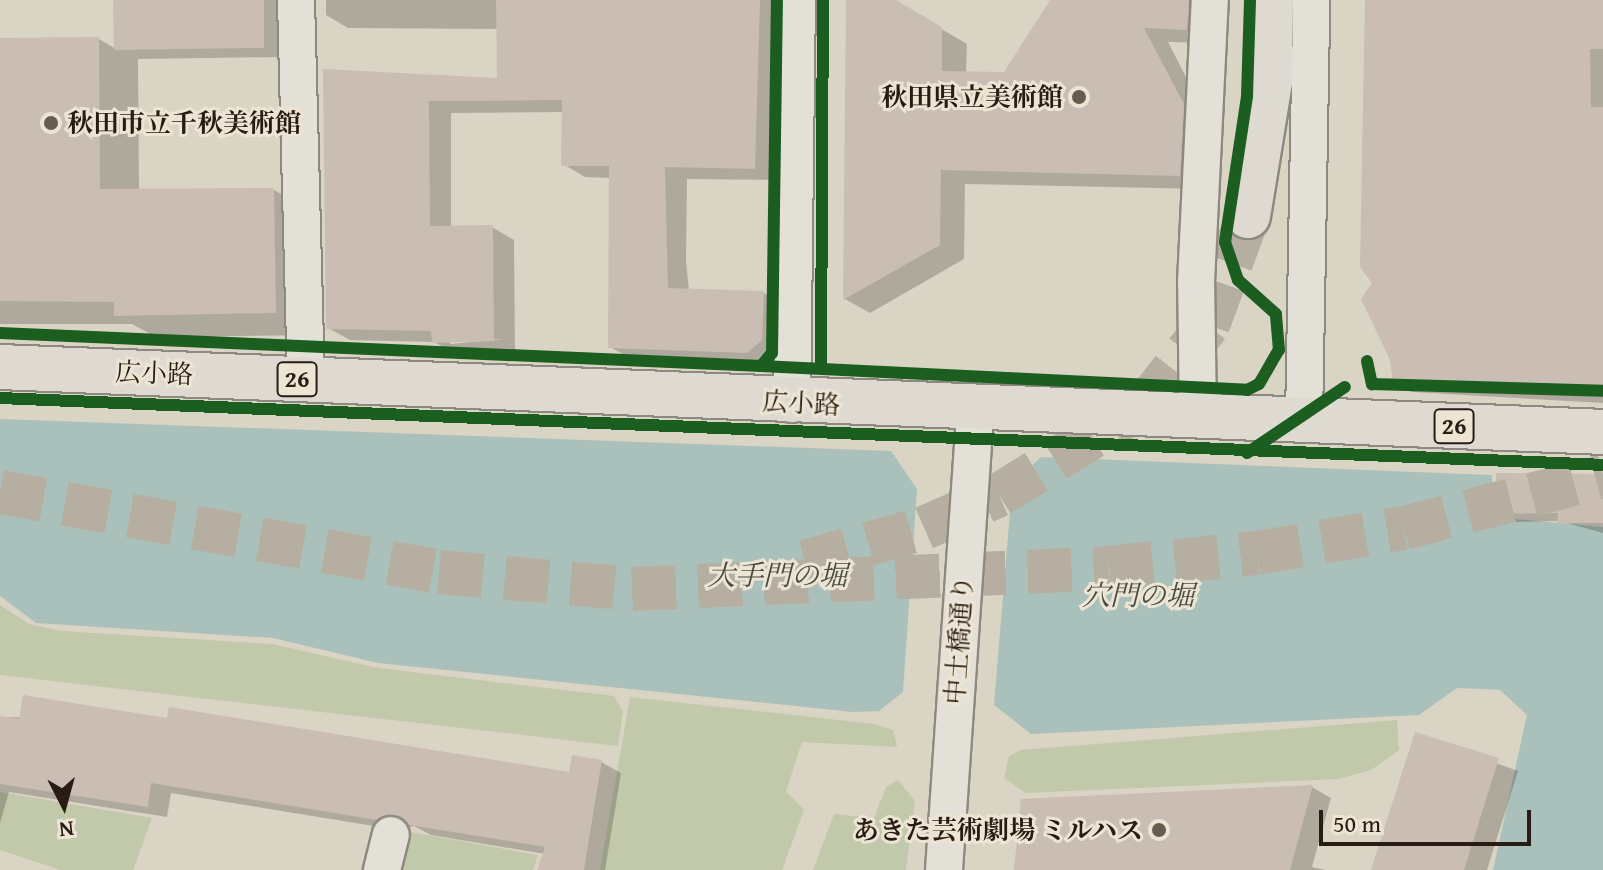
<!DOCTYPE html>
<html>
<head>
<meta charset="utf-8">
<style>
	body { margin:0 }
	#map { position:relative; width:1603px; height:870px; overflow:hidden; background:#dad4c4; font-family:"Gentium Book Plus","Noto Serif JP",serif }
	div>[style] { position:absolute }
	.green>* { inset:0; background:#c2c8aa }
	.water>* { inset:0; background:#aac0ba }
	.shadow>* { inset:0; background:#0003 }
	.building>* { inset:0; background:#cabdb3 }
	.highway-tunnel>* { height:44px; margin-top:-22px; transform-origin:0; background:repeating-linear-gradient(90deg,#b6afa1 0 44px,transparent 0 66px) }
	.roads { filter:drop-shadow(2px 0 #8e897f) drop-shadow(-2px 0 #8e897f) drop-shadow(0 2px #8e897f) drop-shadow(0 -2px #8e897f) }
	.minor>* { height:36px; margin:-18px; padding:0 18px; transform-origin:18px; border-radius:18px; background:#e3e0d8 }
	.major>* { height:44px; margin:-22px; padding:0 22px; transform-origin:22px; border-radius:22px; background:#dedad1 }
	.highway>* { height:44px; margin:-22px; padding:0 22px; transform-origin:22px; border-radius:22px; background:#dedad1 }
	.cycleway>* { height:12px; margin:-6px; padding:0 6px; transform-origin:6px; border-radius:6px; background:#1b5e20 }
	.dots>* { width:22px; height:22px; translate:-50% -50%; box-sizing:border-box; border:4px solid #ede5d3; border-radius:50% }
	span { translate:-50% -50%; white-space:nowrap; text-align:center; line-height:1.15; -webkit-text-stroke:6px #ede5d3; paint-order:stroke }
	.shield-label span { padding:2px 6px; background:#ede5d3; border:2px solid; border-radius:6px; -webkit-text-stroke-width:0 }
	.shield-label { font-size:24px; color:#281c14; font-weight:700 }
	.poi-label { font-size:26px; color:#281c14; font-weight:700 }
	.right { translate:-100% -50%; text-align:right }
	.left { translate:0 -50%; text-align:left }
	.street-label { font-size:26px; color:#281c14 }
	.water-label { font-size:28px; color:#494b45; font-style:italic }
	.north { position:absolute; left:24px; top:766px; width:80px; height:80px; -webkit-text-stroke:6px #ede5d3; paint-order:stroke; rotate:174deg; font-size:22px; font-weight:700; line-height:32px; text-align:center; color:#281c14 }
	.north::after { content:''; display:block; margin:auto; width:28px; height:36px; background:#281c14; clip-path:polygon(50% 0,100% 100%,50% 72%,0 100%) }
	.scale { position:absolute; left:1319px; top:810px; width:212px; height:36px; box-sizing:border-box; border:4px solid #281c14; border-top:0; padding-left:10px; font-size:24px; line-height:28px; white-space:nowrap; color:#281c14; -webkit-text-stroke:6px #ede5d3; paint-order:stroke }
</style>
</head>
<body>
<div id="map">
	<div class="green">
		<i style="clip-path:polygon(0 605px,29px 624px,61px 631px,272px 644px,378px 668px,614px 696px,623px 712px,618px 746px,0 675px)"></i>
		<i style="clip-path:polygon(630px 697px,874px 724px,893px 730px,897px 747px,802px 742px,786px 791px,804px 810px,782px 870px,600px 870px)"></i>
		<i style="clip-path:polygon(1397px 720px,1399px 750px,1371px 770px,1338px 779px,1026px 793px,1004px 778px,1009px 756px,1021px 750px)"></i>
		<i style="clip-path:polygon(898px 780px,915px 801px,906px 870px,813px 870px,834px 814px,874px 818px,886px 787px)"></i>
		<i style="clip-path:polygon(0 792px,152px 818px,133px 870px,61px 870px,0 850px)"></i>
		<i style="clip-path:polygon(405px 831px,538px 855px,533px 870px,394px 870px)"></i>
	</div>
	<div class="water">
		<i style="clip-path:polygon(0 419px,891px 451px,917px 489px,903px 692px,879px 711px,853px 712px,378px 663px,273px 638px,36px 623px,0 596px)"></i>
		<i style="clip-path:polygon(1041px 457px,1492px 475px,1494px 517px,1603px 527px,1603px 870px,1493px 870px,1527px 715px,1500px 690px,1457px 688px,1419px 715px,1031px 734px,994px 705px,1011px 500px,1019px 478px)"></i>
	</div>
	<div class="shadow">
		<i style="clip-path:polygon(115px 0,280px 0,281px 57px,138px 59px,139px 191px,274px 190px,313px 212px,315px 335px,156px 337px,132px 324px,0 324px,0 40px,99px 39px,116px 49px)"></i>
		<i style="clip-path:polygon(evenodd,326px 0,782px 0,776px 180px,687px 179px,686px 260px,689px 291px,764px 293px,786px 306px,784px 353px,770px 364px,632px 359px,610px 347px,611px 178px,585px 177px,563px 164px,564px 112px,451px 113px,451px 228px,492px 227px,514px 240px,515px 353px,456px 354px,434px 342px,350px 340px,328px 328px,325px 71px,499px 80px,499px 29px,348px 28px,326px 15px,326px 0,504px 339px,451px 344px,447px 340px,504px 339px)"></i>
		<i style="clip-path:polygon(848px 0,892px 0,967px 44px,966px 73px,1005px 74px,1053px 0,1213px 0,1212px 43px,1168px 42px,1208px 120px,1205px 189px,965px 184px,964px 259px,870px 313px,845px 299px)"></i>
		<i style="clip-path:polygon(1367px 0,1603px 0,1603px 403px,1412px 392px,1395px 382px,1374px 282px)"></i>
		<i style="clip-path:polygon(1603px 476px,1603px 533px,1559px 521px,1514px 522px,1498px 513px)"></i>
		<i style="clip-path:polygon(0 717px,169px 720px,571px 774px,601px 762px,621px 773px,605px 870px,539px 870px,545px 854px,431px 835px,414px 826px,398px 830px,171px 793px,167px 817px,9px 792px,0 823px)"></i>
		<i style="clip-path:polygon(1416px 734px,1518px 771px,1487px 870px,1373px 870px)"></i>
		<i style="clip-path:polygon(1312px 787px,1331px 798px,1312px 867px,1326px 870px,1016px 870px)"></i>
	</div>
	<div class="building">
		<i style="clip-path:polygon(113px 0,264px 0,264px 48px,114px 50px)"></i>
		<i style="clip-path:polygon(496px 0,760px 0,755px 169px,665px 167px,668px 288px,764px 291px,762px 340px,747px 353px,608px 348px,609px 166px,561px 166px,562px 100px,429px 101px,430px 226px,493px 225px,494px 341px,432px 343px,431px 331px,326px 329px,323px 69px,497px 78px)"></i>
		<i style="clip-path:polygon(846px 0,896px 0,942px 27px,942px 71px,1004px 72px,1050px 0,1189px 0,1187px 30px,1144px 28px,1184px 104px,1180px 176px,941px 170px,940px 245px,843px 300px)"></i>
		<i style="clip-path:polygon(1365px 0,1603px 0,1603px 49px,1590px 49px,1591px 107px,1603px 107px,1603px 392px,1393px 383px,1390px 360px,1361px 299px,1372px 283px,1360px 267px)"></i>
		<i style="clip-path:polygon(99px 37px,100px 189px,274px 188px,276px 313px,114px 316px,114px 302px,0 301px,0 38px)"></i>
		<i style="clip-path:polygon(1496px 473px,1603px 474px,1603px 523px,1557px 523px,1558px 513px,1496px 514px)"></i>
		<i style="clip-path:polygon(23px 695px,167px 718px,169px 707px,569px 772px,572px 755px,602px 760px,584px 870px,537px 870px,545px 847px,409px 825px,395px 815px,377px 820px,151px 783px,148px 807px,0 784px,0 716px,19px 719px)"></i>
		<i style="clip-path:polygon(1415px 732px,1499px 758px,1464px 870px,1371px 870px)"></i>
		<i style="clip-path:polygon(1313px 785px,1290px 870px,1014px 870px,1021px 799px)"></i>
	</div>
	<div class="highway-tunnel">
		<i style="left:0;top:492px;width:446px;rotate:10.3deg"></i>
		<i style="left:439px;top:572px;width:194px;rotate:5deg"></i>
		<i style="left:632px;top:589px;width:477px;rotate:-2.5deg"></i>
		<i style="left:1109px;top:568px;width:149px;rotate:-5.8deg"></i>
		<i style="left:1257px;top:553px;width:149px;rotate:-9.7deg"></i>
		<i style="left:1404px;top:528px;width:206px;rotate:-14.6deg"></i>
		<i style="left:805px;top:562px;width:124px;rotate:-15.9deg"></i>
		<i style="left:924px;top:528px;width:82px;rotate:-23.7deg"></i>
		<i style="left:999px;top:495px;width:173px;rotate:-31.8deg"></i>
		<i style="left:1146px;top:404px;width:100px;rotate:-51.9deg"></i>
		<i style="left:1208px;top:325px;width:116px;rotate:-69.8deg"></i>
	</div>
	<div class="roads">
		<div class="minor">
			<i style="left:296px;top:0;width:379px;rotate:88.5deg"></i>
			<i style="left:792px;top:404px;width:404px;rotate:-89.3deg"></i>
			<i style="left:1198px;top:418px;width:136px;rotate:-90.8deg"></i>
			<i style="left:1196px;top:282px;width:282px;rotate:-87.2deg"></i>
			<i style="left:1304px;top:420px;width:420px;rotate:-89deg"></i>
			<i style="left:382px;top:870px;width:36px;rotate:-76deg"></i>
			<i style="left:944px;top:870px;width:461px;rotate:-86.1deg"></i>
		</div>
		<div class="major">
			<i style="left:0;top:367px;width:1604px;rotate:2.32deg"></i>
		</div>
		<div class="highway">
			<i style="left:1248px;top:216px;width:137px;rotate:-80.7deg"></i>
			<i style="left:1270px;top:81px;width:81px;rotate:-89.3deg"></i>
		</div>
	</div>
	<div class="cycleway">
		<i style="left:0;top:333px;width:762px;rotate:2.48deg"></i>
		<i style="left:761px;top:366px;width:17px;rotate:-50deg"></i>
		<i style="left:772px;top:353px;width:353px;rotate:-89.2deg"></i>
		<i style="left:1367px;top:361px;width:24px;rotate:78deg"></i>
		<i style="left:1372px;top:384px;width:231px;rotate:1.7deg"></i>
		<i style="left:761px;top:366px;width:487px;rotate:2.8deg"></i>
		<i style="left:1247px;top:390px;width:13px;rotate:-27deg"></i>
		<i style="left:1259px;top:384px;width:39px;rotate:-60deg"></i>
		<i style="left:1279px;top:350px;width:36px;rotate:-95deg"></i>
		<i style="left:1276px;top:314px;width:51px;rotate:-138.2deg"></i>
		<i style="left:1238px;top:280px;width:40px;rotate:-108.9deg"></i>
		<i style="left:1225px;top:242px;width:148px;rotate:-81.4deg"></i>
		<i style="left:1247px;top:96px;width:96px;rotate:-88.2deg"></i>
		<i style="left:821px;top:368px;width:368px;rotate:-89.7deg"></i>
		<i style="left:0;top:398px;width:1604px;rotate:2.39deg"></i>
		<i style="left:1247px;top:453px;width:118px;rotate:-34deg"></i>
	</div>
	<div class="dots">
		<i style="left:1079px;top:97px;background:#665c52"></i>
		<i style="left:51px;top:123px;background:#665c52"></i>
		<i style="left:1159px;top:830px;background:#665c52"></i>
	</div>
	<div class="shield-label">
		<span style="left:297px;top:379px">26</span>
		<span style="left:1454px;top:426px">26</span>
	</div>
	<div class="poi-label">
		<span class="right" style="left:1063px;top:97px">秋田県立美術館</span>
		<span class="left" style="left:67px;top:123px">秋田市立千秋美術館</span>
		<span class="right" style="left:1143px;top:830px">あきた芸術劇場 ミルハス</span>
	</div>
	<div class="street-label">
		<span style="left:154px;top:373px;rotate:2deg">広小路</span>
		<span style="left:801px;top:403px;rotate:3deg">広小路</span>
		<span style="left:959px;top:640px;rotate:-86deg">中土橋通り</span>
	</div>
	<div class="water-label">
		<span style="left:777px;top:575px">大手門の堀</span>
		<span style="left:1138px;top:595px">穴門の堀</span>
	</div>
	<div class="north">N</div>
	<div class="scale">50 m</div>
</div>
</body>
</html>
